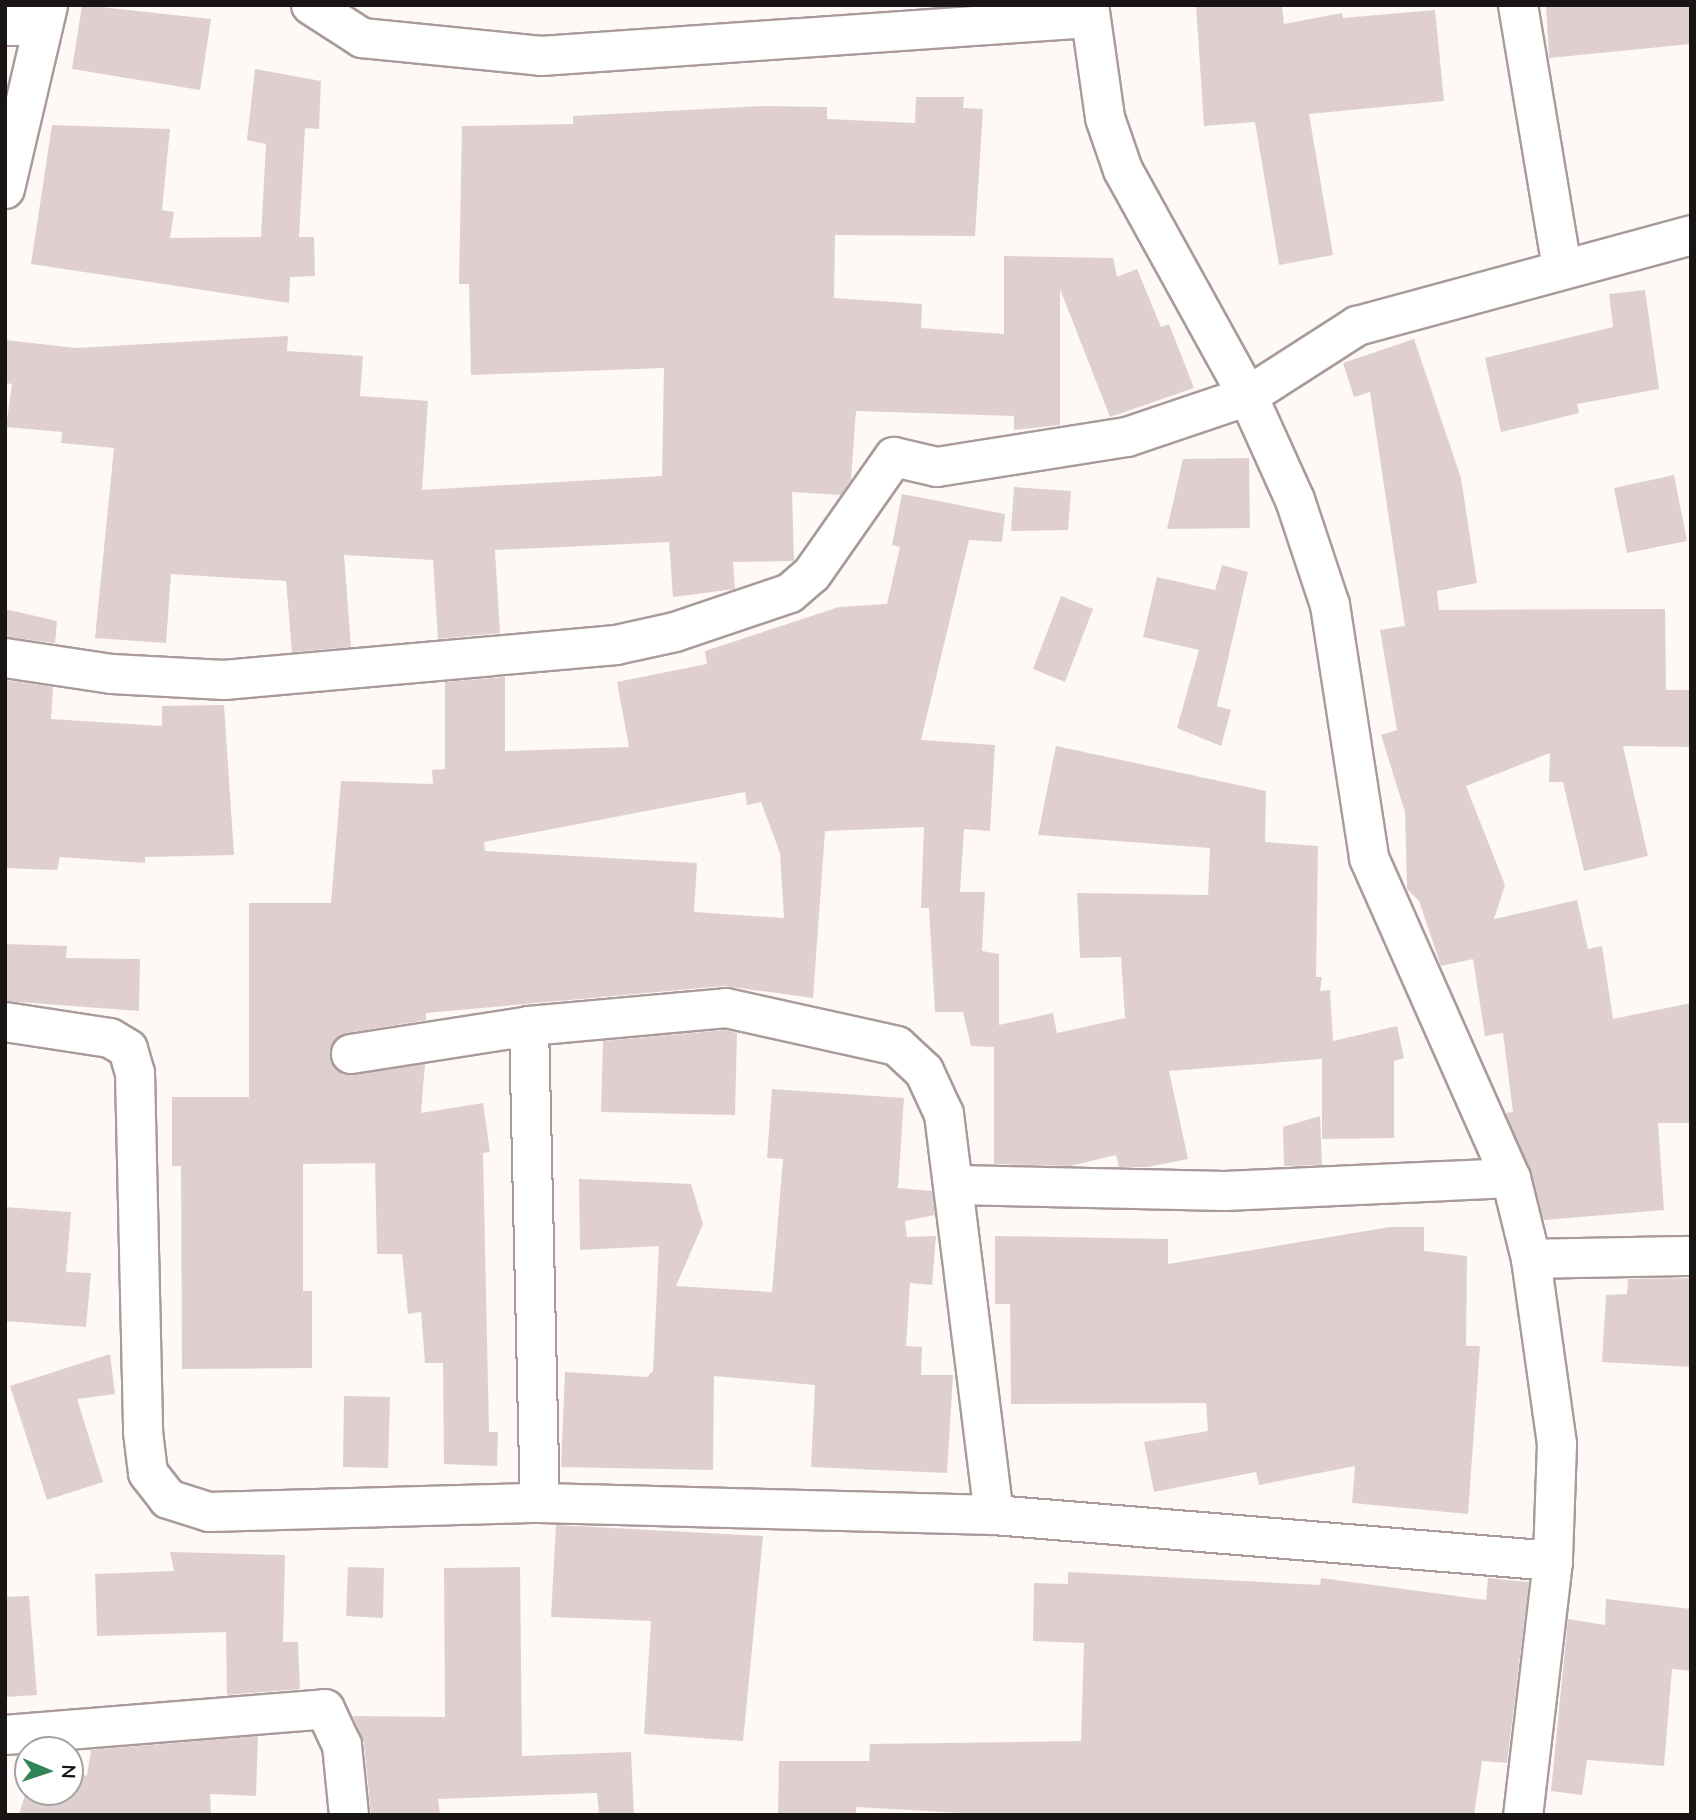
<!DOCTYPE html>
<html>
<head>
<meta charset="utf-8">
<style>
	body { margin:0 }
	#map { position:relative; width:1696px; height:1820px; overflow:hidden; background:#fef8f7; font-family:"Nunito Sans",sans-serif }
	div>[style] { position:absolute }
	.building>* { inset:0; background:#dfd0cf }
	.roads { filter:drop-shadow(2px 0 #aa9b9a) drop-shadow(-2px 0 #aa9b9a) drop-shadow(0 2px #aa9b9a) drop-shadow(0 -2px #aa9b9a) }
	.minor>* { height:38px; margin:-19px; padding:0 19px; transform-origin:19px; border-radius:19px; background:#fff }
	span { translate:-50% -50%; white-space:nowrap; text-align:center; line-height:1.15; -webkit-text-stroke:5px #fff; paint-order:stroke }
	.frame { position:absolute; inset:0; border:7px solid #1a1515; pointer-events:none }
	.north { position:absolute; left:14px; top:1736px; width:70px; height:70px; box-sizing:border-box; background:#fff; border:2px solid #a3a1a1; border-radius:50%; rotate:92deg; font-size:19px; font-weight:700; line-height:28px; text-align:center; color:#1a1515 }
	.north::after { content:''; display:block; margin:auto; width:24px; height:32px; background:#2e8457; clip-path:polygon(50% 0,100% 100%,50% 72%,0 100%) }
</style>
</head>
<body>
<div id="map">
	<div class="building">
		<i style="clip-path:polygon(82px 5px,211px 19px,200px 90px,72px 69px)"></i>
		<i style="clip-path:polygon(1196px 5px,1282px 5px,1284px 24px,1342px 13px,1343px 18px,1435px 10px,1444px 101px,1309px 114px,1333px 255px,1279px 265px,1255px 122px,1204px 126px)"></i>
		<i style="clip-path:polygon(1546px 5px,1691px 5px,1691px 44px,1549px 58px)"></i>
		<i style="clip-path:polygon(255px 69px,321px 81px,319px 129px,305px 128px,299px 237px,314px 237px,315px 276px,290px 277px,289px 303px,31px 264px,52px 125px,170px 129px,162px 210px,174px 212px,170px 238px,261px 237px,266px 144px,247px 140px)"></i>
		<i style="clip-path:polygon(916px 97px,964px 97px,963px 108px,983px 109px,975px 236px,835px 235px,834px 298px,922px 304px,921px 328px,1004px 334px,1004px 256px,1113px 258px,1117px 277px,1137px 269px,1161px 327px,1169px 324px,1194px 388px,1110px 417px,1060px 289px,1060px 425px,1014px 430px,1014px 416px,856px 411px,851px 480px,841px 495px,792px 492px,794px 561px,733px 562px,735px 589px,673px 597px,669px 542px,495px 550px,500px 633px,438px 639px,433px 560px,344px 555px,351px 647px,292px 652px,286px 581px,171px 574px,166px 643px,95px 638px,114px 448px,61px 443px,62px 432px,6px 427px,12px 384px,5px 383px,5px 340px,76px 348px,288px 336px,287px 351px,363px 356px,360px 396px,428px 401px,422px 490px,662px 476px,664px 368px,471px 375px,469px 284px,459px 284px,462px 126px,573px 124px,573px 116px,762px 106px,827px 107px,827px 119px,915px 123px)"></i>
		<i style="clip-path:polygon(1645px 290px,1659px 389px,1577px 404px,1579px 413px,1501px 432px,1485px 358px,1613px 327px,1609px 294px)"></i>
		<i style="clip-path:polygon(1414px 339px,1461px 478px,1477px 583px,1437px 591px,1439px 610px,1665px 609px,1666px 690px,1691px 690px,1691px 747px,1623px 746px,1648px 856px,1584px 871px,1563px 782px,1549px 782px,1550px 753px,1466px 786px,1505px 885px,1494px 919px,1577px 900px,1588px 949px,1602px 946px,1613px 1019px,1691px 1003px,1691px 1123px,1658px 1123px,1664px 1210px,1544px 1220px,1506px 1113px,1513px 1112px,1503px 1033px,1485px 1036px,1473px 959px,1441px 966px,1419px 901px,1407px 889px,1405px 812px,1381px 735px,1397px 730px,1380px 630px,1405px 626px,1370px 392px,1354px 397px,1343px 363px)"></i>
		<i style="clip-path:polygon(1249px 458px,1250px 528px,1167px 529px,1183px 459px)"></i>
		<i style="clip-path:polygon(1674px 475px,1687px 541px,1627px 553px,1614px 488px)"></i>
		<i style="clip-path:polygon(1014px 487px,1071px 491px,1068px 530px,1011px 531px)"></i>
		<i style="clip-path:polygon(evenodd,902px 494px,1005px 514px,1002px 542px,969px 540px,921px 740px,995px 745px,990px 831px,964px 829px,960px 892px,985px 892px,982px 951px,999px 954px,999px 1025px,1053px 1013px,1057px 1033px,1125px 1018px,1121px 957px,1080px 958px,1077px 893px,1208px 895px,1210px 848px,1038px 835px,1056px 746px,1266px 791px,1265px 842px,1318px 846px,1316px 977px,1322px 977px,1320px 991px,1330px 990px,1333px 1041px,1397px 1026px,1404px 1058px,1394px 1061px,1394px 1138px,1322px 1139px,1322px 1059px,1169px 1071px,1188px 1159px,1148px 1167px,1119px 1167px,1116px 1155px,1070px 1166px,994px 1164px,994px 1047px,971px 1046px,963px 1012px,935px 1012px,929px 908px,921px 908px,924px 827px,825px 831px,813px 998px,724px 986px,426px 1013px,426px 1020px,347px 1033px,331px 1046px,334px 1067px,344px 1075px,425px 1064px,421px 1113px,483px 1103px,490px 1152px,483px 1153px,489px 1432px,498px 1432px,497px 1466px,444px 1464px,443px 1363px,425px 1363px,421px 1312px,408px 1314px,402px 1254px,377px 1254px,375px 1163px,303px 1164px,303px 1291px,312px 1291px,312px 1368px,182px 1369px,181px 1166px,172px 1166px,172px 1097px,249px 1097px,249px 903px,331px 903px,341px 781px,433px 784px,432px 770px,445px 769px,445px 682px,505px 677px,505px 751px,629px 747px,617px 682px,707px 664px,705px 651px,839px 607px,887px 604px,900px 547px,892px 545px,902px 494px,745px 792px,747px 805px,761px 802px,780px 853px,784px 918px,694px 912px,697px 863px,485px 851px,484px 842px,745px 792px)"></i>
		<i style="clip-path:polygon(1222px 565px,1248px 572px,1217px 706px,1231px 710px,1221px 746px,1177px 728px,1199px 650px,1143px 637px,1157px 577px,1215px 590px)"></i>
		<i style="clip-path:polygon(1061px 596px,1093px 609px,1065px 682px,1033px 669px)"></i>
		<i style="clip-path:polygon(5px 609px,57px 621px,55px 643px,5px 637px)"></i>
		<i style="clip-path:polygon(5px 680px,53px 687px,51px 719px,162px 726px,162px 706px,224px 705px,234px 855px,145px 857px,145px 863px,60px 857px,57px 870px,5px 868px)"></i>
		<i style="clip-path:polygon(5px 944px,67px 946px,66px 958px,140px 959px,139px 1011px,5px 1001px)"></i>
		<i style="clip-path:polygon(725px 1030px,737px 1033px,735px 1115px,601px 1112px,603px 1041px)"></i>
		<i style="clip-path:polygon(772px 1089px,904px 1098px,898px 1188px,932px 1191px,935px 1215px,905px 1221px,907px 1237px,936px 1236px,932px 1285px,910px 1283px,906px 1346px,922px 1347px,921px 1375px,953px 1375px,947px 1473px,811px 1467px,815px 1385px,714px 1376px,713px 1470px,561px 1467px,565px 1372px,647px 1377px,653px 1371px,659px 1246px,580px 1250px,579px 1179px,691px 1184px,703px 1224px,676px 1286px,772px 1292px,783px 1159px,767px 1158px)"></i>
		<i style="clip-path:polygon(1320px 1116px,1322px 1165px,1284px 1166px,1283px 1127px)"></i>
		<i style="clip-path:polygon(5px 1207px,71px 1212px,66px 1272px,91px 1273px,86px 1327px,5px 1321px)"></i>
		<i style="clip-path:polygon(1390px 1227px,1424px 1227px,1424px 1251px,1467px 1256px,1466px 1346px,1480px 1346px,1468px 1514px,1352px 1503px,1355px 1466px,1259px 1485px,1256px 1472px,1154px 1492px,1144px 1442px,1208px 1431px,1206px 1403px,1011px 1404px,1010px 1304px,995px 1304px,995px 1236px,1168px 1239px,1168px 1264px)"></i>
		<i style="clip-path:polygon(1691px 1278px,1691px 1367px,1602px 1362px,1606px 1295px,1627px 1294px,1628px 1279px)"></i>
		<i style="clip-path:polygon(110px 1354px,115px 1394px,77px 1399px,103px 1482px,47px 1500px,10px 1386px)"></i>
		<i style="clip-path:polygon(344px 1396px,390px 1397px,388px 1468px,343px 1467px)"></i>
		<i style="clip-path:polygon(556px 1525px,763px 1536px,743px 1741px,644px 1734px,651px 1621px,551px 1617px)"></i>
		<i style="clip-path:polygon(170px 1552px,285px 1555px,283px 1642px,298px 1642px,300px 1689px,227px 1695px,226px 1632px,97px 1636px,95px 1574px,174px 1571px)"></i>
		<i style="clip-path:polygon(348px 1567px,384px 1568px,383px 1618px,346px 1616px)"></i>
		<i style="clip-path:polygon(520px 1567px,522px 1756px,631px 1752px,634px 1815px,599px 1815px,597px 1793px,438px 1799px,440px 1815px,371px 1815px,364px 1743px,353px 1716px,445px 1717px,444px 1568px)"></i>
		<i style="clip-path:polygon(1068px 1572px,1320px 1585px,1321px 1578px,1486px 1600px,1488px 1578px,1529px 1582px,1507px 1763px,1482px 1761px,1474px 1815px,998px 1815px,856px 1807px,856px 1815px,778px 1815px,779px 1761px,869px 1761px,870px 1744px,1081px 1741px,1084px 1643px,1033px 1641px,1034px 1583px,1068px 1584px)"></i>
		<i style="clip-path:polygon(29px 1596px,37px 1695px,5px 1697px,5px 1597px)"></i>
		<i style="clip-path:polygon(1606px 1599px,1691px 1609px,1691px 1671px,1672px 1669px,1664px 1766px,1587px 1760px,1582px 1795px,1551px 1791px,1568px 1619px,1605px 1625px)"></i>
		<i style="clip-path:polygon(258px 1736px,256px 1796px,210px 1794px,211px 1815px,19px 1815px,28px 1785px,28px 1792px,70px 1792px,70px 1771px,87px 1776px,91px 1750px)"></i>
	</div>
	<div class="roads">
		<div class="minor">
			<i style="left:311px;top:5px;width:61px;rotate:32.9deg"></i>
			<i style="left:362px;top:38px;width:180px;rotate:5.7deg"></i>
			<i style="left:541px;top:56px;width:549px;rotate:-3.97deg"></i>
			<i style="left:1089px;top:5px;width:114px;rotate:81.9deg"></i>
			<i style="left:1105px;top:118px;width:55px;rotate:70.9deg"></i>
			<i style="left:1123px;top:170px;width:258px;rotate:61.1deg"></i>
			<i style="left:1248px;top:396px;width:114px;rotate:65.7deg"></i>
			<i style="left:1295px;top:500px;width:111px;rotate:71.6deg"></i>
			<i style="left:1330px;top:605px;width:256px;rotate:81.2deg"></i>
			<i style="left:1369px;top:858px;width:350px;rotate:66.1deg"></i>
			<i style="left:1511px;top:1178px;width:83px;rotate:76.1deg"></i>
			<i style="left:1531px;top:1259px;width:187px;rotate:82deg"></i>
			<i style="left:1557px;top:1444px;width:117px;rotate:92deg"></i>
			<i style="left:1553px;top:1561px;width:256px;rotate:96.7deg"></i>
			<i style="left:1518px;top:5px;width:266px;rotate:80.5deg"></i>
			<i style="left:5px;top:26px;width:38px"></i>
			<i style="left:5px;top:189px;width:189px;rotate:-76.8deg"></i>
			<i style="left:5px;top:658px;width:108px;rotate:8.5deg"></i>
			<i style="left:112px;top:674px;width:112px;rotate:3.1deg"></i>
			<i style="left:224px;top:680px;width:394px;rotate:-5.1deg"></i>
			<i style="left:616px;top:645px;width:60px;rotate:-12.4deg"></i>
			<i style="left:675px;top:632px;width:121px;rotate:-18.7deg"></i>
			<i style="left:790px;top:593px;width:29px;rotate:-41deg"></i>
			<i style="left:812px;top:574px;width:143px;rotate:-55deg"></i>
			<i style="left:894px;top:457px;width:44px;rotate:13.1deg"></i>
			<i style="left:937px;top:467px;width:192px;rotate:-9deg"></i>
			<i style="left:1127px;top:437px;width:128px;rotate:-18.7deg"></i>
			<i style="left:1248px;top:396px;width:130px;rotate:-32.7deg"></i>
			<i style="left:1357px;top:326px;width:346px;rotate:-15.2deg"></i>
			<i style="left:5px;top:1022px;width:106px;rotate:8.7deg"></i>
			<i style="left:110px;top:1038px;width:21px;rotate:31deg"></i>
			<i style="left:128px;top:1049px;width:25px;rotate:74deg"></i>
			<i style="left:135px;top:1073px;width:359px;rotate:88.7deg"></i>
			<i style="left:143px;top:1432px;width:41px;rotate:83deg"></i>
			<i style="left:148px;top:1473px;width:33px;rotate:52deg"></i>
			<i style="left:168px;top:1499px;width:43px;rotate:17.6deg"></i>
			<i style="left:209px;top:1512px;width:331px;rotate:-1.6deg"></i>
			<i style="left:540px;top:1503px;width:454px;rotate:1.5deg"></i>
			<i style="left:994px;top:1515px;width:561px;rotate:4.7deg"></i>
			<i style="left:529px;top:1026px;width:477px;rotate:88.7deg"></i>
			<i style="left:351px;top:1054px;width:180px;rotate:-8.9deg"></i>
			<i style="left:529px;top:1026px;width:198px;rotate:-5.2deg"></i>
			<i style="left:726px;top:1008px;width:175px;rotate:12.5deg"></i>
			<i style="left:897px;top:1046px;width:37px;rotate:43deg"></i>
			<i style="left:924px;top:1071px;width:47px;rotate:65.1deg"></i>
			<i style="left:944px;top:1114px;width:404px;rotate:82.9deg"></i>
			<i style="left:956px;top:1185px;width:269px;rotate:1.3deg"></i>
			<i style="left:1225px;top:1191px;width:286px;rotate:-2.6deg"></i>
			<i style="left:1531px;top:1259px;width:160px;rotate:-1.1deg"></i>
			<i style="left:5px;top:1735px;width:321px;rotate:-4.6deg"></i>
			<i style="left:325px;top:1709px;width:40px;rotate:65deg"></i>
			<i style="left:342px;top:1745px;width:70px;rotate:84.3deg"></i>
		</div>
	</div>
	<div class="frame"></div>
	<div class="north">N</div>
</div>
</body>
</html>
